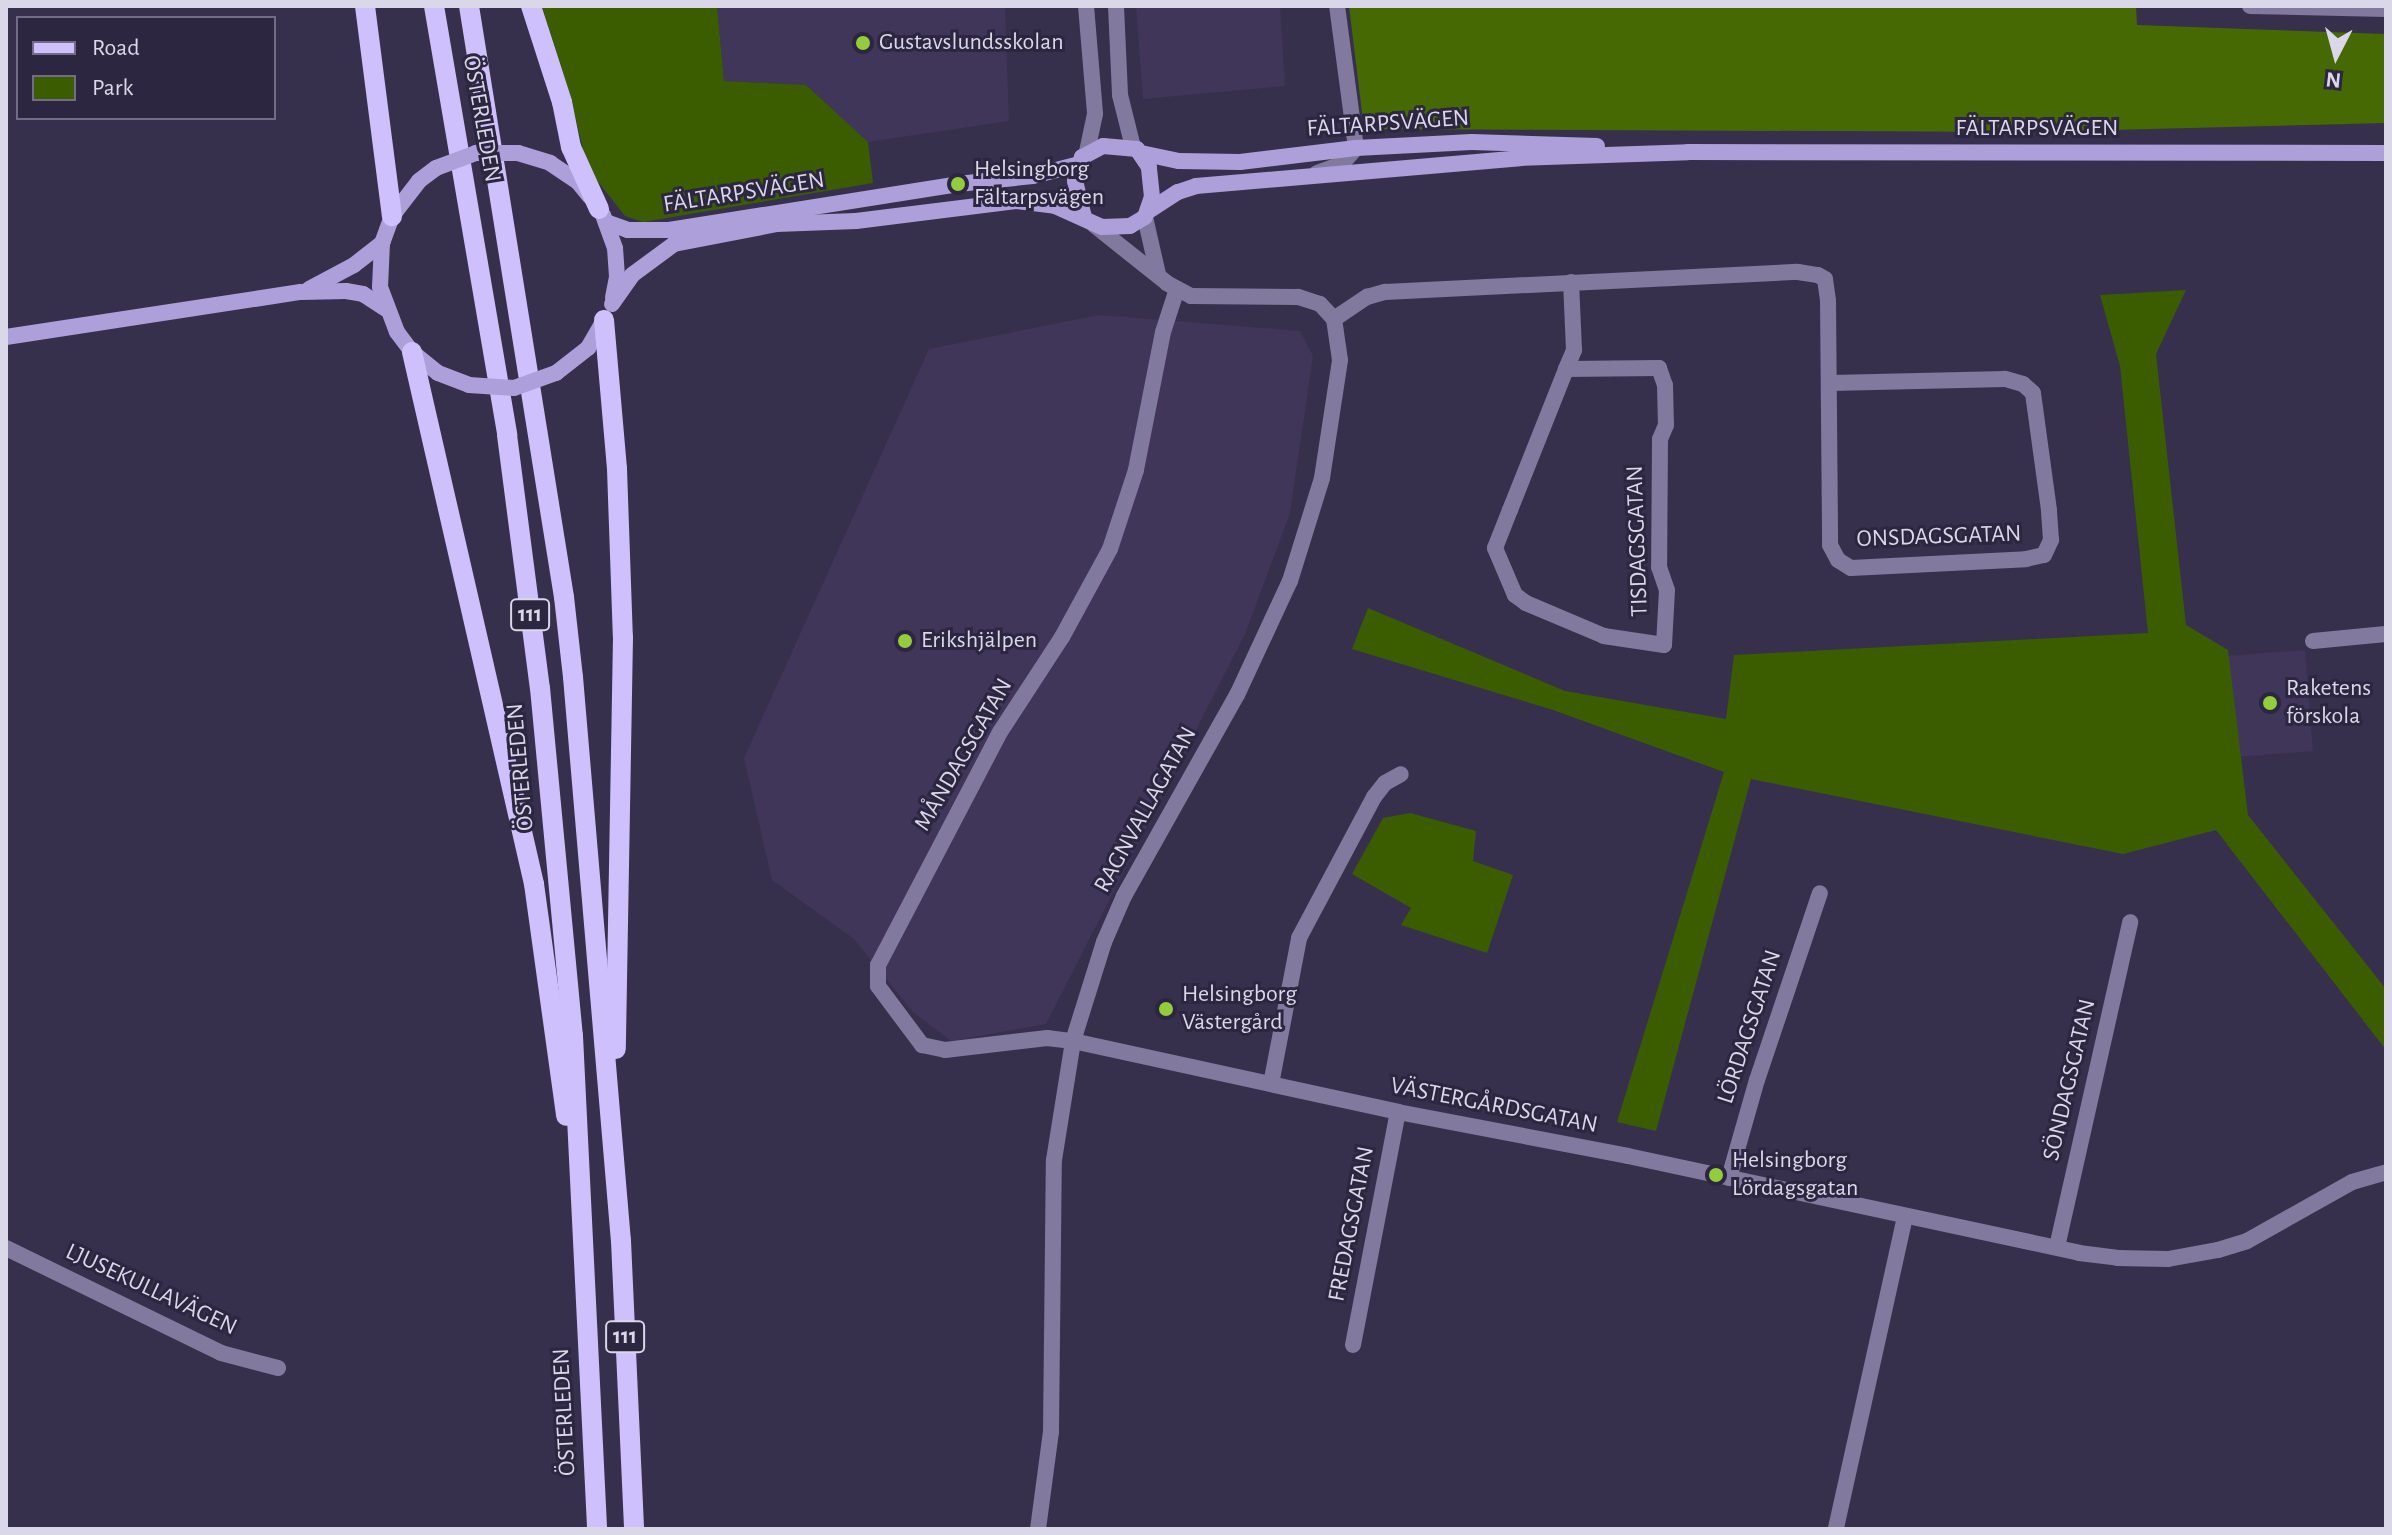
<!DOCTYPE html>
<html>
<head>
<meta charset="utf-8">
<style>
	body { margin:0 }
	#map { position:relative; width:2392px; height:1535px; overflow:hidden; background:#36304c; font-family:"Alegreya Sans",sans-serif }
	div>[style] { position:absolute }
	.built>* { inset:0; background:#3f3659 }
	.green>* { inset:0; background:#3c5c00 }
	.forest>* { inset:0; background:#466903 }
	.street>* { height:16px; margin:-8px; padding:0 8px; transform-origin:8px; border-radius:8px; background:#81799e }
	.secondary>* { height:16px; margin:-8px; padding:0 8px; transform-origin:8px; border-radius:8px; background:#ac9fda }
	.primary>* { height:20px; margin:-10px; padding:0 10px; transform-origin:10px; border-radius:10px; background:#cdc0fc }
	.secondary-bridge>* { height:16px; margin:-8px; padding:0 8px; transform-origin:8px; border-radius:8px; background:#ac9fda }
	.dots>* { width:22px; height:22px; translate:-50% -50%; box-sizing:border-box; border:4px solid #2c2641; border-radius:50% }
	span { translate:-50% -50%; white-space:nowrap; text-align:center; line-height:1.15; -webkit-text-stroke:6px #2c2641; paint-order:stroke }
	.shield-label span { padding:2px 6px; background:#2c2641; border:2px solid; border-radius:6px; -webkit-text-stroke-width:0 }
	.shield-label { font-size:22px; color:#dad7e9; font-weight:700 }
	.poi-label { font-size:24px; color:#dad7e9 }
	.left { translate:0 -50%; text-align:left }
	.street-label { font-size:24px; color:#dad7e9 }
	.frame { position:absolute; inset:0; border:8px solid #dad7e9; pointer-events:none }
	.legend { position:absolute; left:16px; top:16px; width:260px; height:104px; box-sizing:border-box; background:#2c2641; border:2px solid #726d84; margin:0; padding:10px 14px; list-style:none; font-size:24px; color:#dad7e9 }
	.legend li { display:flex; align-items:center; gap:16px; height:40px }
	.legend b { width:40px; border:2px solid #726d84 }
	.north { position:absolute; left:2296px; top:16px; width:80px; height:80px; -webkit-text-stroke:6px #2c2641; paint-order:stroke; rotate:186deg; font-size:22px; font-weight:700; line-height:32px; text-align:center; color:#dad7e9 }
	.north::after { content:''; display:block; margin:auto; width:28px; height:36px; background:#dad7e9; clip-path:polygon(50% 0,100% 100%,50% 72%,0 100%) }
</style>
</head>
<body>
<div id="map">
	<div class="built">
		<i style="clip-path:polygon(717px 6px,1005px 6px,1009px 121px,868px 142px,806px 85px,724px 81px)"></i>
		<i style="clip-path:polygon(1136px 6px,1280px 6px,1285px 86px,1143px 99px)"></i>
		<i style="clip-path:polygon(1099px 315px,1300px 331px,1313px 356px,1290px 513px,1245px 634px,1046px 1024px,951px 1041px,913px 1012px,854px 939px,772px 880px,744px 758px,929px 349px)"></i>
		<i style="clip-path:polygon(2305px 650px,2313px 751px,2235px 757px,2227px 656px)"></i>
	</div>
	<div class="green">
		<i style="clip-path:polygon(542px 6px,717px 6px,724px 81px,806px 85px,868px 142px,873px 183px,643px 222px,625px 216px,588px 169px,570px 95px)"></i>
		<i style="clip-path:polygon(2186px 290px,2156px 354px,2186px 625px,2228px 650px,2248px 815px,2386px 989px,2386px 1050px,2216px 830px,2123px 854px,1751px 779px,1656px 1131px,1617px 1122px,1724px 772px,1553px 710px,1352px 649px,1368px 608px,1565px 691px,1726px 719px,1734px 655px,2148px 633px,2120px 366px,2100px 295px)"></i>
		<i style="clip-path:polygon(1410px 813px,1476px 831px,1473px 861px,1513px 875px,1487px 953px,1401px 925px,1411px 908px,1352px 874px,1383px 818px)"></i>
	</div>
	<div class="forest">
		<i style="clip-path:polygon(1349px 6px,2136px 6px,2137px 25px,2386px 34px,2386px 123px,2029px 132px,1364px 129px)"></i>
	</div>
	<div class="street">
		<i style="left:1086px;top:6px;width:108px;rotate:85.2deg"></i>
		<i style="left:1095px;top:114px;width:40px;rotate:102deg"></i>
		<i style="left:1116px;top:6px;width:89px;rotate:87.4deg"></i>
		<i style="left:1120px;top:95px;width:54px;rotate:76deg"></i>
		<i style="left:2250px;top:6px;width:136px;rotate:1.3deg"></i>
		<i style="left:1317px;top:173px;width:27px;rotate:-20deg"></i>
		<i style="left:1342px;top:164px;width:21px;rotate:-49deg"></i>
		<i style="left:1356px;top:148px;width:143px;rotate:-97.6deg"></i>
		<i style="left:1145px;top:217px;width:58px;rotate:77.2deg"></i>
		<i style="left:1177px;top:289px;width:45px;rotate:108deg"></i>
		<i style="left:1163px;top:332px;width:141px;rotate:101.1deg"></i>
		<i style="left:1136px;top:470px;width:83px;rotate:108.2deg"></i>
		<i style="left:1110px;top:549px;width:100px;rotate:118.6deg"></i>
		<i style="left:1062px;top:637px;width:113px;rotate:123.1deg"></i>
		<i style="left:1000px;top:732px;width:263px;rotate:117.6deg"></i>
		<i style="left:878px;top:965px;width:21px;rotate:90deg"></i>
		<i style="left:878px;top:986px;width:74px;rotate:53.3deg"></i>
		<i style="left:922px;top:1045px;width:24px;rotate:12deg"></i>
		<i style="left:945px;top:1050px;width:103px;rotate:-6.7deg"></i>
		<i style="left:1047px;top:1038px;width:26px;rotate:7deg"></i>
		<i style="left:1073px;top:1041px;width:333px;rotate:12.3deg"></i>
		<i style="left:1398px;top:1112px;width:234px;rotate:10.8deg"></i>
		<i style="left:1628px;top:1156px;width:461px;rotate:12.1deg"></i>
		<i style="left:2079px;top:1253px;width:38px;rotate:7deg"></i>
		<i style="left:2117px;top:1258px;width:51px;rotate:1.1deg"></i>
		<i style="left:2168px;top:1259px;width:51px;rotate:-10.2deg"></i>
		<i style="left:2218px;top:1250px;width:30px;rotate:-17deg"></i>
		<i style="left:2247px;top:1241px;width:120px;rotate:-29.3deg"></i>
		<i style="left:2352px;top:1182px;width:35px;rotate:-16deg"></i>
		<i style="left:1334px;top:319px;width:40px;rotate:-34deg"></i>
		<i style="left:1367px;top:297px;width:19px;rotate:-16deg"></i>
		<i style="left:1385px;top:292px;width:413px;rotate:-2.8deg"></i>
		<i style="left:1798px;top:272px;width:20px;rotate:9deg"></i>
		<i style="left:1818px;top:275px;width:8px;rotate:30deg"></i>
		<i style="left:1825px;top:279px;width:22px;rotate:82deg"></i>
		<i style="left:1828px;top:301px;width:244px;rotate:89.5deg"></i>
		<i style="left:1830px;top:545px;width:17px;rotate:62deg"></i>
		<i style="left:1838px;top:560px;width:15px;rotate:32deg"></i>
		<i style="left:1851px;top:568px;width:175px;rotate:-2.9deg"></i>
		<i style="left:2026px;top:559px;width:18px;rotate:-13deg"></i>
		<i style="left:2044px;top:555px;width:17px;rotate:-65deg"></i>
		<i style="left:2051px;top:540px;width:30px;rotate:-94deg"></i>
		<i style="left:2049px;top:510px;width:118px;rotate:-97.8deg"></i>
		<i style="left:2033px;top:393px;width:13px;rotate:-138deg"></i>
		<i style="left:2023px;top:384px;width:19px;rotate:-164deg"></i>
		<i style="left:2005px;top:379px;width:174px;rotate:178.7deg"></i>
		<i style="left:1566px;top:369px;width:93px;rotate:-0.6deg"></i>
		<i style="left:1659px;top:368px;width:18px;rotate:71deg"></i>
		<i style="left:1665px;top:385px;width:40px;rotate:88.6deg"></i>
		<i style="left:1666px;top:425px;width:15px;rotate:113deg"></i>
		<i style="left:1660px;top:439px;width:128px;rotate:90.4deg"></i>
		<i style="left:1659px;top:567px;width:24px;rotate:71deg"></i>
		<i style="left:1667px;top:590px;width:55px;rotate:93.1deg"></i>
		<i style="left:1664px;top:645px;width:61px;rotate:-171.5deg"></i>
		<i style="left:1604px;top:636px;width:85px;rotate:-157.1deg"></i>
		<i style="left:1526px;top:603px;width:14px;rotate:-144deg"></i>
		<i style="left:1515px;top:595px;width:51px;rotate:-113.1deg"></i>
		<i style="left:1495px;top:548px;width:41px;rotate:-68.5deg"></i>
		<i style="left:1510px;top:510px;width:152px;rotate:-68.3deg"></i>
		<i style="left:1566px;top:369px;width:21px;rotate:-67deg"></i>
		<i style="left:1574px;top:350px;width:68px;rotate:-92.5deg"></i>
		<i style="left:2313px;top:641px;width:73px;rotate:-5.5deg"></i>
		<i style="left:1271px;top:1084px;width:149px;rotate:-79.1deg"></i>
		<i style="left:1299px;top:938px;width:160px;rotate:-62deg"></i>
		<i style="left:1374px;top:797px;width:18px;rotate:-52deg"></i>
		<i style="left:1385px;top:783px;width:18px;rotate:-29deg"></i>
		<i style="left:1729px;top:1178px;width:102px;rotate:-74.1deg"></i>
		<i style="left:1757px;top:1080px;width:197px;rotate:-71.4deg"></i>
		<i style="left:2057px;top:1247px;width:333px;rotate:-77.3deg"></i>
		<i style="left:6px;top:1248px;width:239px;rotate:26deg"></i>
		<i style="left:221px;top:1353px;width:59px;rotate:14.7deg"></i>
		<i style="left:1353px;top:1345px;width:237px;rotate:-79.1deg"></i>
		<i style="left:1836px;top:1528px;width:319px;rotate:-77.5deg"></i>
		<i style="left:1038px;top:1529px;width:98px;rotate:-82.4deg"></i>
		<i style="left:1051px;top:1432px;width:272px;rotate:-89.4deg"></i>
		<i style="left:1054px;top:1160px;width:121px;rotate:-80.9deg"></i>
		<i style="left:1073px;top:1041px;width:104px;rotate:-72.6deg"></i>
		<i style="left:1104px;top:942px;width:50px;rotate:-66.5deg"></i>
		<i style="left:1124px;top:896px;width:231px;rotate:-60.7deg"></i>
		<i style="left:1237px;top:695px;width:126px;rotate:-65.1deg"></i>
		<i style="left:1290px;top:581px;width:108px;rotate:-72.7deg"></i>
		<i style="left:1322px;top:478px;width:119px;rotate:-81.3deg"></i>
		<i style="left:1340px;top:360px;width:41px;rotate:-98.3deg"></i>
		<i style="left:1334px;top:319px;width:21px;rotate:-133deg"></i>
		<i style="left:1320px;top:304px;width:23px;rotate:-162deg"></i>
		<i style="left:1298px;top:297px;width:107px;rotate:-179.5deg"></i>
		<i style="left:1191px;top:296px;width:27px;rotate:-152deg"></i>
		<i style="left:1167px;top:283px;width:93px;rotate:-141.5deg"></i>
	</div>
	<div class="secondary">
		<i style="left:518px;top:153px;width:34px;rotate:17deg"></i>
		<i style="left:550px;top:163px;width:34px;rotate:34deg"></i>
		<i style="left:578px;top:182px;width:19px;rotate:51deg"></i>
		<i style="left:1141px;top:153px;width:39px;rotate:12deg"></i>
		<i style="left:1179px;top:161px;width:61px;rotate:0.9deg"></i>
		<i style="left:1240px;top:162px;width:117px;rotate:-6.9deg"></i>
		<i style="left:1356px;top:148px;width:116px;rotate:-3deg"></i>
		<i style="left:1472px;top:142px;width:125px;rotate:1.8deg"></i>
		<i style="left:436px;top:168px;width:21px;rotate:143deg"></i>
		<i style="left:419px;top:181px;width:44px;rotate:127.6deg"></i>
		<i style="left:392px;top:216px;width:29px;rotate:110deg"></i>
		<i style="left:382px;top:243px;width:44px;rotate:92.6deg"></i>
		<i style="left:380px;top:287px;width:48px;rotate:69.3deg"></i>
		<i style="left:397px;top:332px;width:25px;rotate:53deg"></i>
		<i style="left:412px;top:352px;width:33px;rotate:39deg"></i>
		<i style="left:438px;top:373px;width:33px;rotate:21deg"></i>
		<i style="left:1150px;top:210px;width:33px;rotate:-33deg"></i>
		<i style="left:1178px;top:192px;width:19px;rotate:-18deg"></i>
		<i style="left:1196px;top:186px;width:325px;rotate:-4.9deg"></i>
		<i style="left:1520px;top:158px;width:168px;rotate:-2deg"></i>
		<i style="left:1688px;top:152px;width:698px;rotate:0.08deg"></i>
		<i style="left:603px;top:215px;width:35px;rotate:70deg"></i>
		<i style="left:615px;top:248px;width:29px;rotate:86deg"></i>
		<i style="left:617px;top:277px;width:21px;rotate:101deg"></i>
		<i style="left:606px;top:222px;width:23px;rotate:20deg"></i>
		<i style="left:628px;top:230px;width:41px"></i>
		<i style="left:669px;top:230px;width:293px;rotate:-9deg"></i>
		<i style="left:958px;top:184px;width:75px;rotate:-6.1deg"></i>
		<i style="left:1033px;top:176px;width:48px;rotate:-14.6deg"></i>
		<i style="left:309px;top:289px;width:51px;rotate:-28.1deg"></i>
		<i style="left:354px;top:265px;width:36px;rotate:-38deg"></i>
		<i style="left:612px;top:304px;width:35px;rotate:-55deg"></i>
		<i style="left:632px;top:275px;width:52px;rotate:-36.4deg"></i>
		<i style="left:674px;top:244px;width:105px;rotate:-11deg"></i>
		<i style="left:777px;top:224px;width:79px;rotate:-2.2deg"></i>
		<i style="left:856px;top:221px;width:161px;rotate:-7.1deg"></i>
		<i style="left:1016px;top:201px;width:39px;rotate:7deg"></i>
		<i style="left:1055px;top:206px;width:51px;rotate:24.1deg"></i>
		<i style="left:1102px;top:227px;width:28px;rotate:-2deg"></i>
		<i style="left:1130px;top:226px;width:17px;rotate:-31deg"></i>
		<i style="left:1145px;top:217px;width:21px;rotate:-71deg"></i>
		<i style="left:1152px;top:197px;width:30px;rotate:-96deg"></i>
		<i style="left:1149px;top:167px;width:22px;rotate:-124deg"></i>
		<i style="left:1137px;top:149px;width:34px;rotate:-175deg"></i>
		<i style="left:1103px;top:146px;width:24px;rotate:152deg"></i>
		<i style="left:1082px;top:157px;width:25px;rotate:106deg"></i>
		<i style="left:1075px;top:181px;width:38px;rotate:76deg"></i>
		<i style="left:6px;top:337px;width:298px;rotate:-8.7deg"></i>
		<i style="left:301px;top:292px;width:45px;rotate:-1.3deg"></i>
		<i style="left:346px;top:291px;width:17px;rotate:10deg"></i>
		<i style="left:363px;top:294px;width:27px;rotate:33deg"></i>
		<i style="left:556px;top:373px;width:41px;rotate:-38deg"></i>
		<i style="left:588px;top:348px;width:34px;rotate:-60deg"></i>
	</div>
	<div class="primary">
		<i style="left:365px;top:6px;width:212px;rotate:82.7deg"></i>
		<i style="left:434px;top:6px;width:435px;rotate:80.3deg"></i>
		<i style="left:507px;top:435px;width:255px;rotate:82.6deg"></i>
		<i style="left:540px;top:688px;width:350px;rotate:84.6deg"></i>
		<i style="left:573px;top:1036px;width:494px;rotate:87.2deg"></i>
		<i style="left:469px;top:6px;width:599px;rotate:80.87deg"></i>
		<i style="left:564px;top:597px;width:81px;rotate:83.6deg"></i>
		<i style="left:573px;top:677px;width:566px;rotate:85.14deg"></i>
		<i style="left:621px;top:1241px;width:288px;rotate:87.4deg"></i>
		<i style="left:531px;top:6px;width:101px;rotate:72.1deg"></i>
		<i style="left:562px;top:102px;width:46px;rotate:78.7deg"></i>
		<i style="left:571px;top:147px;width:68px;rotate:65.7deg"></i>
		<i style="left:604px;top:320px;width:150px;rotate:85deg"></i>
		<i style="left:617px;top:469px;width:168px;rotate:88deg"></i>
		<i style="left:623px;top:637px;width:412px;rotate:91deg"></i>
		<i style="left:412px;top:352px;width:546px;rotate:77.08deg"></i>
		<i style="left:534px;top:884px;width:234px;rotate:82.1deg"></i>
	</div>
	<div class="secondary-bridge">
		<i style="left:436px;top:168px;width:43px;rotate:-20.6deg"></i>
		<i style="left:476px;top:153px;width:42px"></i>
		<i style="left:469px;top:385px;width:45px;rotate:3.8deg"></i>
		<i style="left:514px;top:388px;width:45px;rotate:-19.7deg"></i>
	</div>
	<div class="dots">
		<i style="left:863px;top:43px;background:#93cd3d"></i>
		<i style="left:958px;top:184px;background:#93cd3d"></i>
		<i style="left:905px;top:641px;background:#93cd3d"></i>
		<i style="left:2270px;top:703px;background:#93cd3d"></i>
		<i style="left:1166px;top:1009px;background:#93cd3d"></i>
		<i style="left:1716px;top:1175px;background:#93cd3d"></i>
	</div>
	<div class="shield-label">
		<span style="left:530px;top:615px">111</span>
		<span style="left:625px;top:1337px">111</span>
	</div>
	<div class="poi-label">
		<span class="left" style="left:879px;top:43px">Gustavslundsskolan</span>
		<span class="left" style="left:974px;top:184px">Helsingborg<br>Fältarpsvägen</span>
		<span class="left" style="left:921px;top:641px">Erikshjälpen</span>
		<span class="left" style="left:2286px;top:703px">Raketens<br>förskola</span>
		<span class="left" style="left:1182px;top:1009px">Helsingborg<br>Västergård</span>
		<span class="left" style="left:1732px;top:1175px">Helsingborg<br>Lördagsgatan</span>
	</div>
	<div class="street-label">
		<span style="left:481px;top:119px;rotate:80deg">ÖSTERLEDEN</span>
		<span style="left:1388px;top:124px;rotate:-4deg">FÄLTARPSVÄGEN</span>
		<span style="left:2037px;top:129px">FÄLTARPSVÄGEN</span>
		<span style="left:744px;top:193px;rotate:-9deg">FÄLTARPSVÄGEN</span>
		<span style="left:1939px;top:537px;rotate:-2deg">ONSDAGSGATAN</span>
		<span style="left:1638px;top:541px;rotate:-92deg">TISDAGSGATAN</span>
		<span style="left:964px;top:755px;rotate:-60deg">MÅNDAGSGATAN</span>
		<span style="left:521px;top:767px;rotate:-95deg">ÖSTERLEDEN</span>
		<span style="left:1146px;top:810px;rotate:-61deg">RAGNVALLAGATAN</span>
		<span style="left:1750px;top:1027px;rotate:-72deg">LÖRDAGSGATAN</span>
		<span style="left:2070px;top:1080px;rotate:-77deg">SÖNDAGSGATAN</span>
		<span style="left:1494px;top:1106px;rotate:11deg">VÄSTERGÅRDSGATAN</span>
		<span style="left:1352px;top:1224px;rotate:-79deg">FREDAGSGATAN</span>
		<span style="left:151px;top:1290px;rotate:25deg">LJUSEKULLAVÄGEN</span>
		<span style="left:565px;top:1412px;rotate:-93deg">ÖSTERLEDEN</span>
	</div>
	<div class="frame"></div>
	<ul class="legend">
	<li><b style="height:10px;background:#cdc0fc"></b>Road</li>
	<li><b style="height:22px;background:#3c5c00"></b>Park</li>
	</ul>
	<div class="north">N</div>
</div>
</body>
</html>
